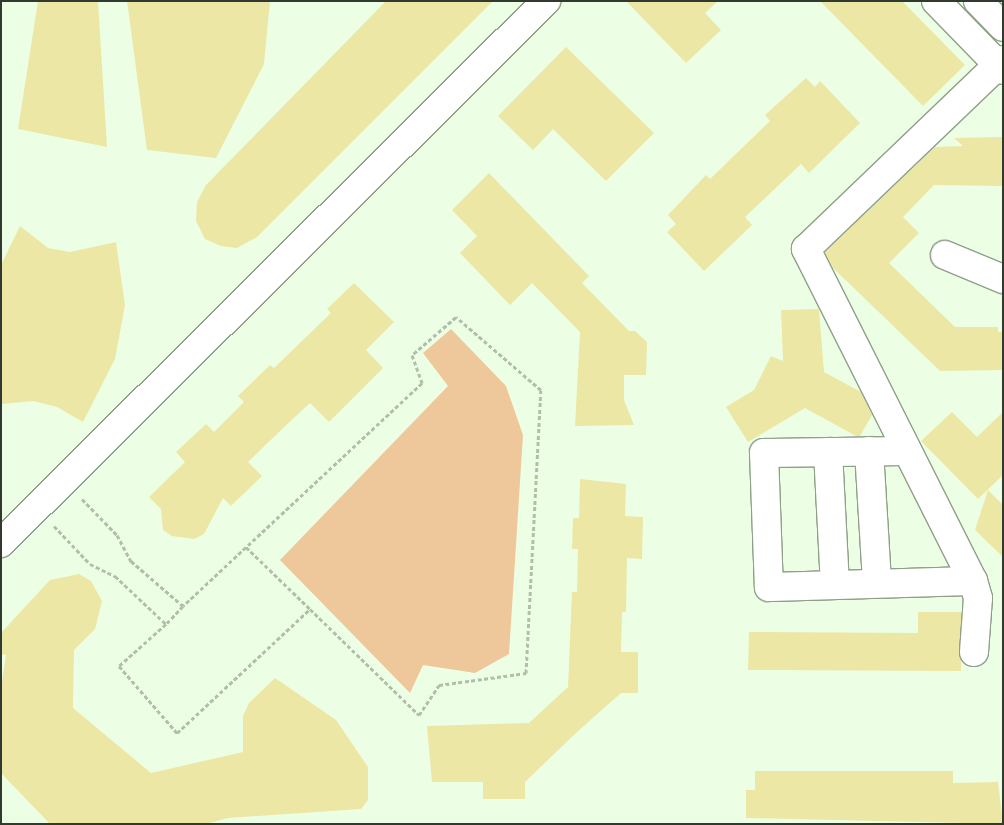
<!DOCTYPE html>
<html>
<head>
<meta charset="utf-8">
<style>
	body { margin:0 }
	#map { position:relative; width:1004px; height:825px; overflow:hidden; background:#ecffe5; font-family:"Noto Sans",sans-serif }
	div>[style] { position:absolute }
	.green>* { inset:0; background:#eec79a }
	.building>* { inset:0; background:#ece7a5 }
	.path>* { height:3px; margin-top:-1.5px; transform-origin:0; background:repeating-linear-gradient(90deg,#b0bfaa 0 4px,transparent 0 6.5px) }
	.roads { filter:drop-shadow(1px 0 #8fa089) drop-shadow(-1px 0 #8fa089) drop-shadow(0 1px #8fa089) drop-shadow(0 -1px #8fa089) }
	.minor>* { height:28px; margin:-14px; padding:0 14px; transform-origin:14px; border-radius:14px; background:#fff }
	span { translate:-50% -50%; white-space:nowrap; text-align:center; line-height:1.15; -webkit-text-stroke:4px #fff; paint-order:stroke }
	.frame { position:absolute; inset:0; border:2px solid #323a30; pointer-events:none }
</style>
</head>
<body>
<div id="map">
	<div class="green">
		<i style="clip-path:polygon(451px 329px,506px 386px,523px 435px,509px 654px,475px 673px,423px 665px,410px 693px,280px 560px,448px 386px,423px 353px)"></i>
	</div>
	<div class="building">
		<i style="clip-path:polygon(38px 1px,98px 1px,107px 147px,18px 129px)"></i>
		<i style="clip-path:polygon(127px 1px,270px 1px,264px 64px,216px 158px,147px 150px)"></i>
		<i style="clip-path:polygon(386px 1px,493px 1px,257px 237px,237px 248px,221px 246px,205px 239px,196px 221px,197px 202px,206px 185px)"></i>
		<i style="clip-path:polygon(626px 1px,718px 1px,705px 13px,721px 30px,686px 63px)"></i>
		<i style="clip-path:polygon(820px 1px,902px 1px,965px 65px,923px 106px)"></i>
		<i style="clip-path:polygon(566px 47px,654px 133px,606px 181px,553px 129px,533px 150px,498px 116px)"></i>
		<i style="clip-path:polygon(806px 78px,815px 87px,820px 81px,860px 123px,809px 173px,801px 164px,745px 217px,752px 225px,704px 271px,667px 232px,676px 224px,668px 215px,706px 175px,710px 179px,770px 121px,765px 115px)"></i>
		<i style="clip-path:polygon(1003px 137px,1003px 186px,934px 185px,903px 217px,919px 233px,889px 263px,955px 327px,998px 327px,998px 332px,1003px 332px,1003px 370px,940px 371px,832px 267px,825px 252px,935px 147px,963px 146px,954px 138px)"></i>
		<i style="clip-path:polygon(489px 173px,589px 276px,582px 283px,629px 331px,635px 331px,647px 342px,646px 375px,624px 375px,624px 400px,634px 425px,575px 426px,580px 332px,532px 283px,510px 305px,460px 253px,477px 236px,452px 210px)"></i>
		<i style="clip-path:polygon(20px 226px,48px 248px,70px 252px,116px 242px,125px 305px,115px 359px,83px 422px,57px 407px,33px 401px,1px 404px,1px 265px)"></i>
		<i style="clip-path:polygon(354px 283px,394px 322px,366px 350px,383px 368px,329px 422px,310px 403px,281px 430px,248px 462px,262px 476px,231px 506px,223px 498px,204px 534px,194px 539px,172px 536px,163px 530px,161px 509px,149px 497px,185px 462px,176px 452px,206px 424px,214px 432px,244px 402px,238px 396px,270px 365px,274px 368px,331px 313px,327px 309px)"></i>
		<i style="clip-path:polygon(819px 309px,824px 372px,861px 392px,872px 415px,860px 436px,856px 436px,805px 408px,748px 442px,726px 407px,754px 390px,771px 356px,783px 361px,781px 310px)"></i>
		<i style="clip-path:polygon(952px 412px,977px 437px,1003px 412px,1003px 475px,978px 499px,921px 441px)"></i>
		<i style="clip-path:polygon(580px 479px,626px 484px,625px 516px,643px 517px,642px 559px,627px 558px,626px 612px,622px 612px,621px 652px,638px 652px,638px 693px,621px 693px,577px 732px,525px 782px,525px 799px,483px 799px,483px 782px,432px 782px,427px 726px,529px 723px,568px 687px,572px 592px,577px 592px,578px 549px,572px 549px,573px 518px,579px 518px)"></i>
		<i style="clip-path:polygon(988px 490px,1003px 505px,1003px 557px,975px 530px)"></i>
		<i style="clip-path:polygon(79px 574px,91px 581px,102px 601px,95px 629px,74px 650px,73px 708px,151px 773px,243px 752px,243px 716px,249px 703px,275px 678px,336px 720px,368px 767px,368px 800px,361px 809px,228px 818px,206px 824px,50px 824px,1px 773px,1px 688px,6px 655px,1px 654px,1px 633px,50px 580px)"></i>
		<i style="clip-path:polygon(918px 612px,961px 612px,961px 671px,748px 670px,749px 632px,918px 633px)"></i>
		<i style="clip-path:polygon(755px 771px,953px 771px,953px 783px,998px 782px,1003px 824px,746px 818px,746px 790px,755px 790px)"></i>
	</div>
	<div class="path">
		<i style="left:82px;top:499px;width:50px;rotate:45.8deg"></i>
		<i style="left:117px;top:535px;width:30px;rotate:62deg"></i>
		<i style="left:131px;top:561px;width:69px;rotate:40.9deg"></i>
		<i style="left:54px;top:526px;width:52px;rotate:46.5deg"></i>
		<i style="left:90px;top:564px;width:28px;rotate:26deg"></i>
		<i style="left:115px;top:576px;width:70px;rotate:43.3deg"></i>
		<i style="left:246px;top:547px;width:89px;rotate:44.1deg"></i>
		<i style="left:310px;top:609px;width:152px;rotate:44.2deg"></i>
		<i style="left:419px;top:715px;width:36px;rotate:-56deg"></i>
		<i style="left:439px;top:685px;width:88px;rotate:-7.9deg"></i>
		<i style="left:526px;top:673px;width:283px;rotate:-87deg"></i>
		<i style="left:541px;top:390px;width:112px;rotate:-139.3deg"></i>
		<i style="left:456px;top:317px;width:58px;rotate:139.2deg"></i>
		<i style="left:412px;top:355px;width:30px;rotate:70deg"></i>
		<i style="left:422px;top:383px;width:241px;rotate:137deg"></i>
		<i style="left:246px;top:547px;width:86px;rotate:136.9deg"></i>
		<i style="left:183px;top:606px;width:25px;rotate:133deg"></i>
		<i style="left:166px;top:624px;width:63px;rotate:138.2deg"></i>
		<i style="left:119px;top:666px;width:89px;rotate:49.1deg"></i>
		<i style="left:177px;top:733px;width:182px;rotate:-43deg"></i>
	</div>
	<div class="roads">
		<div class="minor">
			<i style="left:936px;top:1px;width:96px;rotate:45.8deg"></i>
			<i style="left:978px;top:1px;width:36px;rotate:46deg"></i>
			<i style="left:945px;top:255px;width:63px;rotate:22.5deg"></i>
			<i style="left:869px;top:451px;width:132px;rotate:86.5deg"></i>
			<i style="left:907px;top:451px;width:143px;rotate:179.2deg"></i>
			<i style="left:764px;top:453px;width:134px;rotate:87.9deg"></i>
			<i style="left:769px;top:587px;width:204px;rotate:-1.7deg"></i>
			<i style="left:828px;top:452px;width:132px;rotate:87deg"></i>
			<i style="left:1px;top:543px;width:769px;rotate:-44.84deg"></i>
			<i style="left:974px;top:652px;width:54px;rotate:-85.8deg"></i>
			<i style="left:978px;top:598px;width:18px;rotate:-106deg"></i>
			<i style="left:973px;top:581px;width:372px;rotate:-116.7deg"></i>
			<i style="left:806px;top:249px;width:273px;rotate:-43.8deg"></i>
		</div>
	</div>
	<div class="frame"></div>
</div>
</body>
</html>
